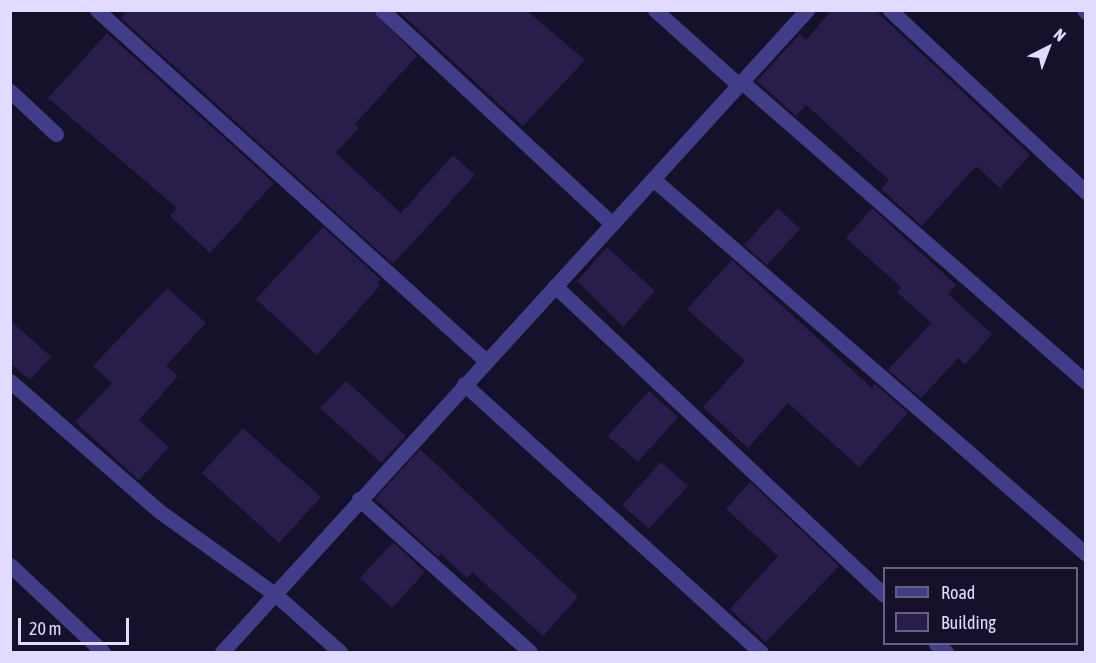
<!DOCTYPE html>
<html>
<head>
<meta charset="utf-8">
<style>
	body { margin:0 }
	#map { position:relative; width:1096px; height:663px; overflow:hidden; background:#16112a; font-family:"Asap Condensed",sans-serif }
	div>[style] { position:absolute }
	.building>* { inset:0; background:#281d4b }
	.minor>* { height:15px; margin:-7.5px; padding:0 7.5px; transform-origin:7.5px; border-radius:7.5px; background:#423d89 }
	span { translate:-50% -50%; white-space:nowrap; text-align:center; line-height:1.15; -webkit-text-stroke:5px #16112a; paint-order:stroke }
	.frame { position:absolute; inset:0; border:12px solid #e0dbff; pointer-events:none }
	.legend { position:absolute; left:883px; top:567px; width:195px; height:78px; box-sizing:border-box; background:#16112a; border:2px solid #67627f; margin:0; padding:8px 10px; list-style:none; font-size:18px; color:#e0dbff }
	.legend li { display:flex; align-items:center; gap:12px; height:30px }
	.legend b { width:30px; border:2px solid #67627f }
	.north { position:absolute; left:1018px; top:18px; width:60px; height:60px; -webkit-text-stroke:4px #16112a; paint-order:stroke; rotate:42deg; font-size:16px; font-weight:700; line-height:24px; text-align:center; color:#e0dbff }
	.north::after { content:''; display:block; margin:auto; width:21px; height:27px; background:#e0dbff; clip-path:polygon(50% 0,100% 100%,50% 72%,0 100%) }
	.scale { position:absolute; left:18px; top:618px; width:111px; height:27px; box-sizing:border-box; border:3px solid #e0dbff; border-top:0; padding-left:8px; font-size:18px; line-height:21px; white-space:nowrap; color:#e0dbff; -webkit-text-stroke:4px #16112a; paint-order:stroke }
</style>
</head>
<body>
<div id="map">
	<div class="building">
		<i style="clip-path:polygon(128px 10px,373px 10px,417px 56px,355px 124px,359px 128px,336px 153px,401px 213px,453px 155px,475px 175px,393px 264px,121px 18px)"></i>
		<i style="clip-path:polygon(397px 10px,526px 10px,585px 60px,523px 126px)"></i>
		<i style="clip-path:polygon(832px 10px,875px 10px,1030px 155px,1000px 188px,976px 166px,922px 226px,881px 189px,889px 180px,806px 105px,796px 116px,757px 81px,800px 34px,806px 40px)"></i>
		<i style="clip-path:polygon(107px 33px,274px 183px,210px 253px,170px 216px,177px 208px,48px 98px)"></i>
		<i style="clip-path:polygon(778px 208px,800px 229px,767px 265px,744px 245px)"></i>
		<i style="clip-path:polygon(872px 208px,956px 285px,948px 294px,992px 334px,965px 365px,958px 358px,921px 398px,888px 370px,931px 323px,897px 292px,901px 287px,846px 238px)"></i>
		<i style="clip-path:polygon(323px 227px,380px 279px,377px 283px,380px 286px,317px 355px,256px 299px)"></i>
		<i style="clip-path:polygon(607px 247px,655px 291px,623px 327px,577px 281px)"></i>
		<i style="clip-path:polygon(732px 260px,872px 388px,875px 384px,908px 413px,859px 467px,788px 403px,748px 448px,703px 407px,745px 361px,687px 309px)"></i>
		<i style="clip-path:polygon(167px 288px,206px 323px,166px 366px,178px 376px,139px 420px,169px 447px,139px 480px,75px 422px,112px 383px,93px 366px)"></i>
		<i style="clip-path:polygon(10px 320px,51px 357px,30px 380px,10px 363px)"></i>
		<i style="clip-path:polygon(346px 381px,406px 436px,381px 463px,320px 408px)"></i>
		<i style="clip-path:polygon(649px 391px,678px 417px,638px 462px,608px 436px)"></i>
		<i style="clip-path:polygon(243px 428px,321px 497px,279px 543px,202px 473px)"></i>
		<i style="clip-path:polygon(420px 449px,578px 597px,543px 636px,472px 572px,467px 578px,441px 554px,438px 557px,375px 499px)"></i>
		<i style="clip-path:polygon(661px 462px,688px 486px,649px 529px,622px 505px)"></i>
		<i style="clip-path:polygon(750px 482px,839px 566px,766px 642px,730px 609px,778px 556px,726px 509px)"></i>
		<i style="clip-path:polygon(393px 542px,425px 572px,392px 608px,360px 578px)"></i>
	</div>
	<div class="minor">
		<i style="left:97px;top:10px;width:524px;rotate:42.06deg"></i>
		<i style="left:382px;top:10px;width:314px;rotate:42.9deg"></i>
		<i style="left:655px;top:10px;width:113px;rotate:41.8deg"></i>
		<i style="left:890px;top:10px;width:267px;rotate:42.9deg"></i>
		<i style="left:1084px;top:10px;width:3px;rotate:45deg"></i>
		<i style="left:742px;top:82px;width:456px;rotate:41.1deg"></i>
		<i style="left:10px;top:91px;width:63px;rotate:43.1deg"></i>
		<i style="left:653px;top:179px;width:573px;rotate:40.89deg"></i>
		<i style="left:555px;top:286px;width:451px;rotate:43.2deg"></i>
		<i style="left:10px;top:381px;width:198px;rotate:41.1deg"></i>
		<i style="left:159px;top:511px;width:144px;rotate:35.7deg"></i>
		<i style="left:276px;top:595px;width:86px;rotate:41.7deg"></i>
		<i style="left:464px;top:384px;width:400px;rotate:42.1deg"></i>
		<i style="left:359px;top:499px;width:229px;rotate:41.8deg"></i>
		<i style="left:10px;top:565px;width:127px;rotate:43.1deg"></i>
		<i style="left:936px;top:644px;width:13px;rotate:39deg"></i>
		<i style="left:222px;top:652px;width:869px;rotate:-47.66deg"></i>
	</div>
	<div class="frame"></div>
	<ul class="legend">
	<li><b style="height:8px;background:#423d89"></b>Road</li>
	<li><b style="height:16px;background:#281d4b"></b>Building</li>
	</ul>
	<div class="north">N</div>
	<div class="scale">20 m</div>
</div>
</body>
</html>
